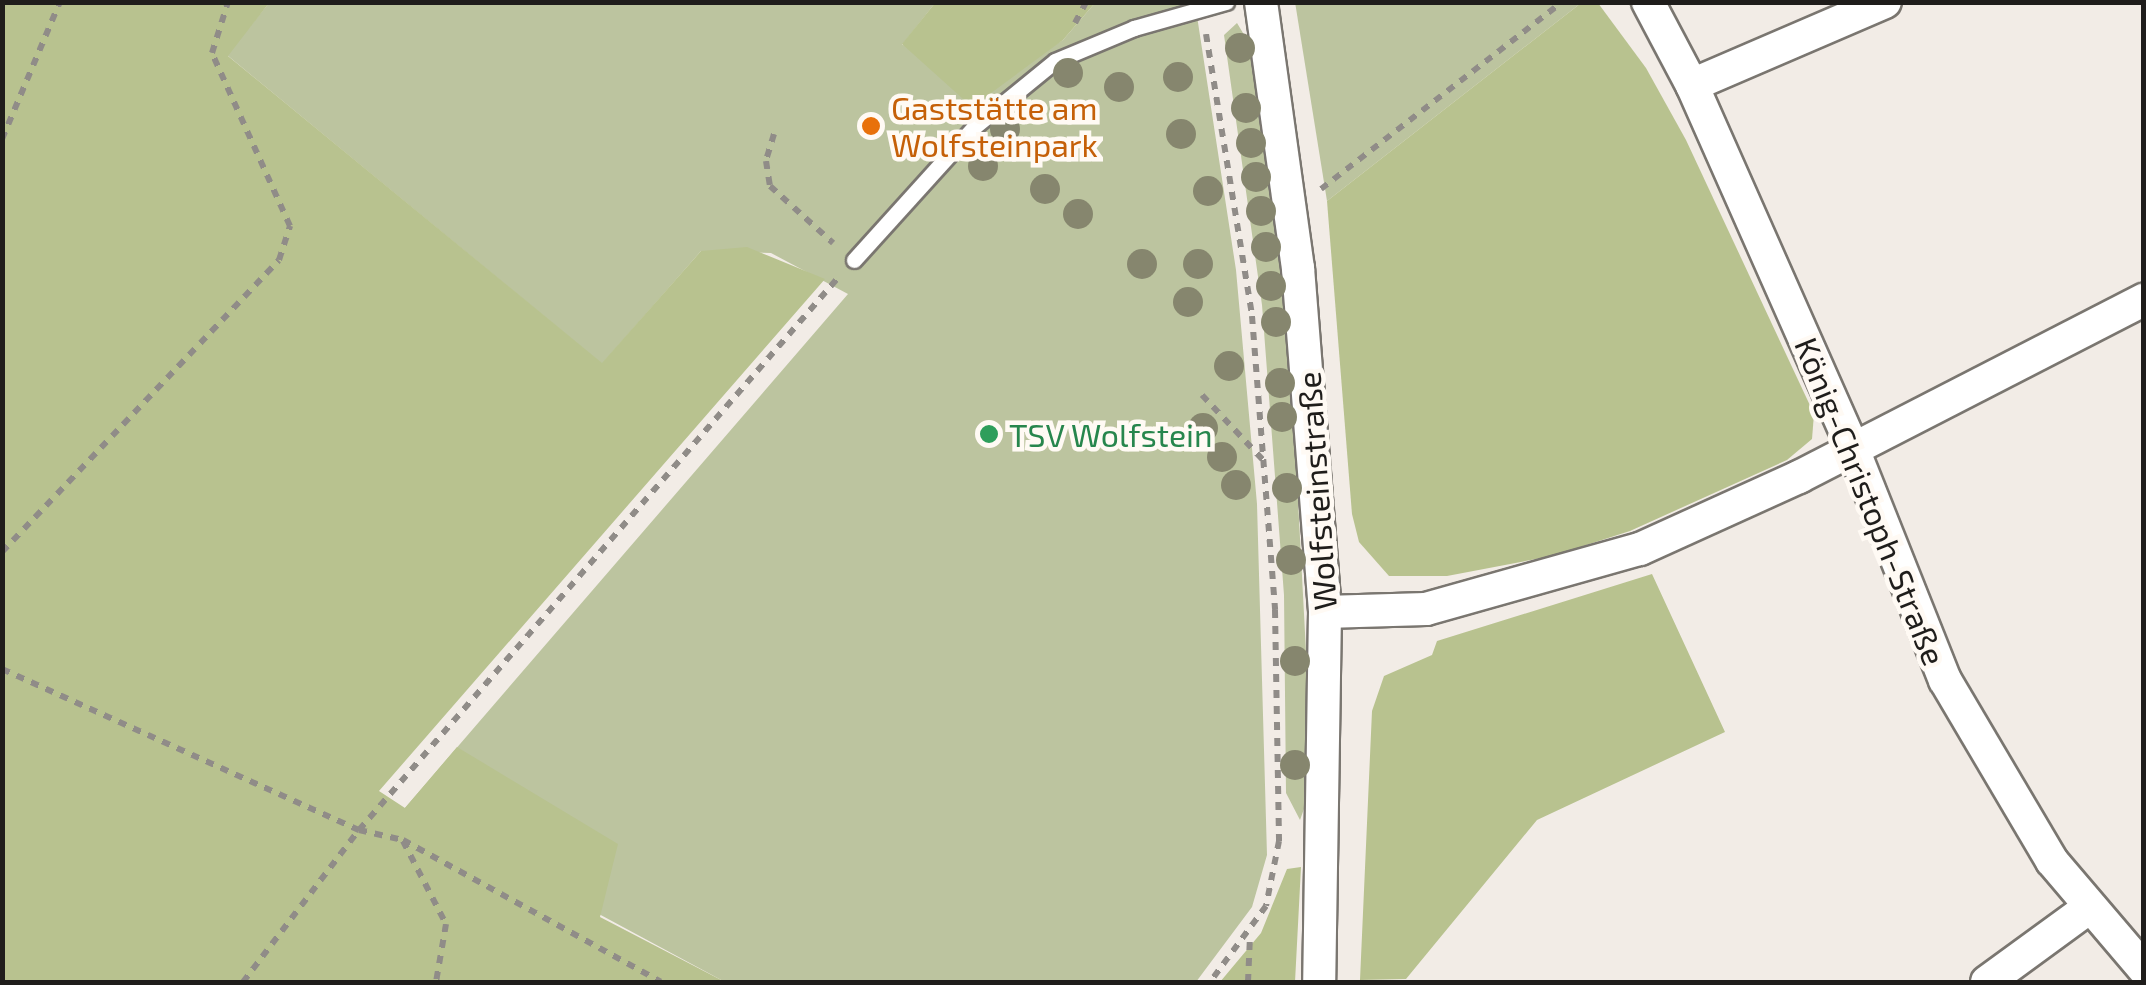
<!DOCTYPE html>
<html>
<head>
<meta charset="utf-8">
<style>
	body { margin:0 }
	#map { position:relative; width:2146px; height:985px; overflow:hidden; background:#f2ece6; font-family:"Exo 2",sans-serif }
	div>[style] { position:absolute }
	.green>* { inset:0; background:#bcc49f }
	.forest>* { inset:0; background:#b8c28f }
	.path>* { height:6px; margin-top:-3px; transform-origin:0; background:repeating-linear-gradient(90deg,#908c88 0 8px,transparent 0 16px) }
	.roads { filter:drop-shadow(2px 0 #7a7670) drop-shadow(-2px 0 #7a7670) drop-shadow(0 2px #7a7670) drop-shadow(0 -2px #7a7670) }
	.lane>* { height:15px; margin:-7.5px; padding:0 7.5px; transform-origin:7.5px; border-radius:7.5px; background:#fff }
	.street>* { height:32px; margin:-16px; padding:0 16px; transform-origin:16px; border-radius:16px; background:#fff }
	.trees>* { width:30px; height:30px; margin:-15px; border-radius:50%; background:#86866e }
	.dots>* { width:28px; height:28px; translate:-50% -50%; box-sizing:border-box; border:5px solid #fffaf4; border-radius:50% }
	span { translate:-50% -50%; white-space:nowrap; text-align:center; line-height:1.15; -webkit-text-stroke:9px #fffaf4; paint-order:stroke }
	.food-label { font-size:32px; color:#c56008 }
	.left { translate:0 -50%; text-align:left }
	.leisure-label { font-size:32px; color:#27864d }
	.street-label { font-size:32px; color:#1f1d1b }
	.frame { position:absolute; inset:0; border:5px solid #1f1d1b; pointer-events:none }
</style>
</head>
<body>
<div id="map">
	<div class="green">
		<i style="clip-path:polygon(1295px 2px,1581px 3px,1327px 201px)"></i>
		<i style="clip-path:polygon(269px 3px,935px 3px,902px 45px,1043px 52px,1063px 40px,1095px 3px,1195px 3px,1236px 270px,1257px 504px,1267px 855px,1252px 907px,1196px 982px,725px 982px,404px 809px,848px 294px,771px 253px,701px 251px,602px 364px,227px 55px)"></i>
		<i style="clip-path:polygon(1237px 23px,1249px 43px,1261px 114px,1290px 349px,1313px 784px,1300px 820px,1286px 793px,1284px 595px,1262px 305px,1224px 35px)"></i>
	</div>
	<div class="forest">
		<i style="clip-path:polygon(2px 3px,269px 3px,228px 56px,602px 363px,701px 251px,747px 247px,825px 279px,379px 791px,405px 808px,457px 747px,618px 844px,600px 917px,725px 982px,3px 982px)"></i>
		<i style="clip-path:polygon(935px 3px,935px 2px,1095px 3px,1063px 40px,972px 107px,902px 44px)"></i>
		<i style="clip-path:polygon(1581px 3px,1598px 3px,1646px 68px,1686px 140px,1814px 414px,1812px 439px,1787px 460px,1630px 531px,1552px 556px,1447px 576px,1389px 576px,1359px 542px,1352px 514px,1327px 201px)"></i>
		<i style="clip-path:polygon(1652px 574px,1725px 732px,1537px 820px,1406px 979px,1360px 980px,1372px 711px,1384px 676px,1432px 655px,1437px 641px)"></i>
		<i style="clip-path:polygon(1301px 867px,1295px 982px,1220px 982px,1261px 933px,1287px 869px)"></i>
	</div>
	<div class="path">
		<i style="left:1075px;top:23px;width:24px;rotate:-62deg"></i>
		<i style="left:1206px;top:34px;width:286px;rotate:80.7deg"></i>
		<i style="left:1252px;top:316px;width:295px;rotate:85.5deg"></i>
		<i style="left:1275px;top:610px;width:231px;rotate:89deg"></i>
		<i style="left:1279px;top:841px;width:66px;rotate:101.3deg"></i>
		<i style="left:1266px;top:906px;width:94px;rotate:126.4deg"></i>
		<i style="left:774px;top:134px;width:28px;rotate:107deg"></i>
		<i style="left:766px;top:161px;width:25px;rotate:81deg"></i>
		<i style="left:770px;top:186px;width:85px;rotate:42.1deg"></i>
		<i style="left:2px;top:139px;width:149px;rotate:-67.1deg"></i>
		<i style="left:1321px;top:189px;width:305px;rotate:-37.8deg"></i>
		<i style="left:1202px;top:395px;width:89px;rotate:46.8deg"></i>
		<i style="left:2px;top:552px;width:402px;rotate:-46.5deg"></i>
		<i style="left:279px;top:260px;width:36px;rotate:-72deg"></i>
		<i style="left:290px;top:226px;width:190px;rotate:-114.3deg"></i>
		<i style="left:212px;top:53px;width:53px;rotate:-72.6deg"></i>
		<i style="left:2px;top:669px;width:392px;rotate:24.3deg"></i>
		<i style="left:359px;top:830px;width:45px;rotate:12.8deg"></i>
		<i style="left:403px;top:840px;width:294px;rotate:28.8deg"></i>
		<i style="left:403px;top:841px;width:93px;rotate:62.6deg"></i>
		<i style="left:446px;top:924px;width:59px;rotate:99.8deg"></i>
		<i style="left:243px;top:982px;width:191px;rotate:-52.7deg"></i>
		<i style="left:359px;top:830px;width:729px;rotate:-49.06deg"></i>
		<i style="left:1248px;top:982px;width:46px;rotate:-87.5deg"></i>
	</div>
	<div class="roads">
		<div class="lane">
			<i style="left:854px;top:260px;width:179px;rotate:-47.9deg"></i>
			<i style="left:974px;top:127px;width:104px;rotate:-39.2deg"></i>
			<i style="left:1055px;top:61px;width:86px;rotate:-22.7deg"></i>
			<i style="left:1134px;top:28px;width:96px;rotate:-15.8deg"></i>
		</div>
		<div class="street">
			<i style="left:1261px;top:2px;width:269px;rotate:82.1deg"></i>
			<i style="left:1298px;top:268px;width:345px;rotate:85.5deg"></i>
			<i style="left:1325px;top:612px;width:370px;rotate:90.9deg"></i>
			<i style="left:1648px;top:2px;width:94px;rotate:62.1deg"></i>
			<i style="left:1692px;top:85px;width:398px;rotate:66.1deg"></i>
			<i style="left:1853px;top:449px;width:249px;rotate:68.3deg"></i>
			<i style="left:1945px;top:680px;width:210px;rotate:59.4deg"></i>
			<i style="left:2052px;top:861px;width:142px;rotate:49.6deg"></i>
			<i style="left:1692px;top:85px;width:210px;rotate:-23.3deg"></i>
			<i style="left:1325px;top:612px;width:101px;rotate:-1.7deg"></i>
			<i style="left:1426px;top:609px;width:222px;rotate:-15.7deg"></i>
			<i style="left:1640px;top:549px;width:175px;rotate:-24.4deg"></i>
			<i style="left:1799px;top:477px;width:388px;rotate:-27.2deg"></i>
			<i style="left:1987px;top:982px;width:124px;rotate:-36.1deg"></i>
		</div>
	</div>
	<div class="trees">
		<i style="left:1240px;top:48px"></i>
		<i style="left:1068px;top:73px"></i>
		<i style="left:1178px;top:77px"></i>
		<i style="left:1119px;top:87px"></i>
		<i style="left:1246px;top:108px"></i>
		<i style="left:1005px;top:129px"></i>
		<i style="left:1181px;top:134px"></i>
		<i style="left:1251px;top:143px"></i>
		<i style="left:983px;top:166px"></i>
		<i style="left:1256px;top:177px"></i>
		<i style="left:1045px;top:189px"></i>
		<i style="left:1208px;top:191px"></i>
		<i style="left:1261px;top:211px"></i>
		<i style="left:1078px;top:214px"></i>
		<i style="left:1266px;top:247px"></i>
		<i style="left:1142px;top:264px"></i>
		<i style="left:1198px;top:264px"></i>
		<i style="left:1271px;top:286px"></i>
		<i style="left:1188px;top:302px"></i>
		<i style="left:1276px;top:322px"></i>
		<i style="left:1229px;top:366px"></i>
		<i style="left:1280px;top:383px"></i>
		<i style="left:1282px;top:417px"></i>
		<i style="left:1203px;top:428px"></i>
		<i style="left:1222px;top:457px"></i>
		<i style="left:1236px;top:485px"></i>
		<i style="left:1287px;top:488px"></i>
		<i style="left:1291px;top:560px"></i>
		<i style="left:1295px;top:661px"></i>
		<i style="left:1295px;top:765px"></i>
	</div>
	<div class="dots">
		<i style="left:871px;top:126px;background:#e8710a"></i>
		<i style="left:989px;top:434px;background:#2e9e5b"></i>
	</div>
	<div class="food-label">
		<span class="left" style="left:891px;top:126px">Gaststätte am<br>Wolfsteinpark</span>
	</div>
	<div class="leisure-label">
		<span class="left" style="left:1009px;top:434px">TSV Wolfstein</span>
	</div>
	<div class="street-label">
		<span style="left:1316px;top:491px;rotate:-94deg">Wolfsteinstraße</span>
		<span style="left:1871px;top:501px;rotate:68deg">König-Christoph-Straße</span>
	</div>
	<div class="frame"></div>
</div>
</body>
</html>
